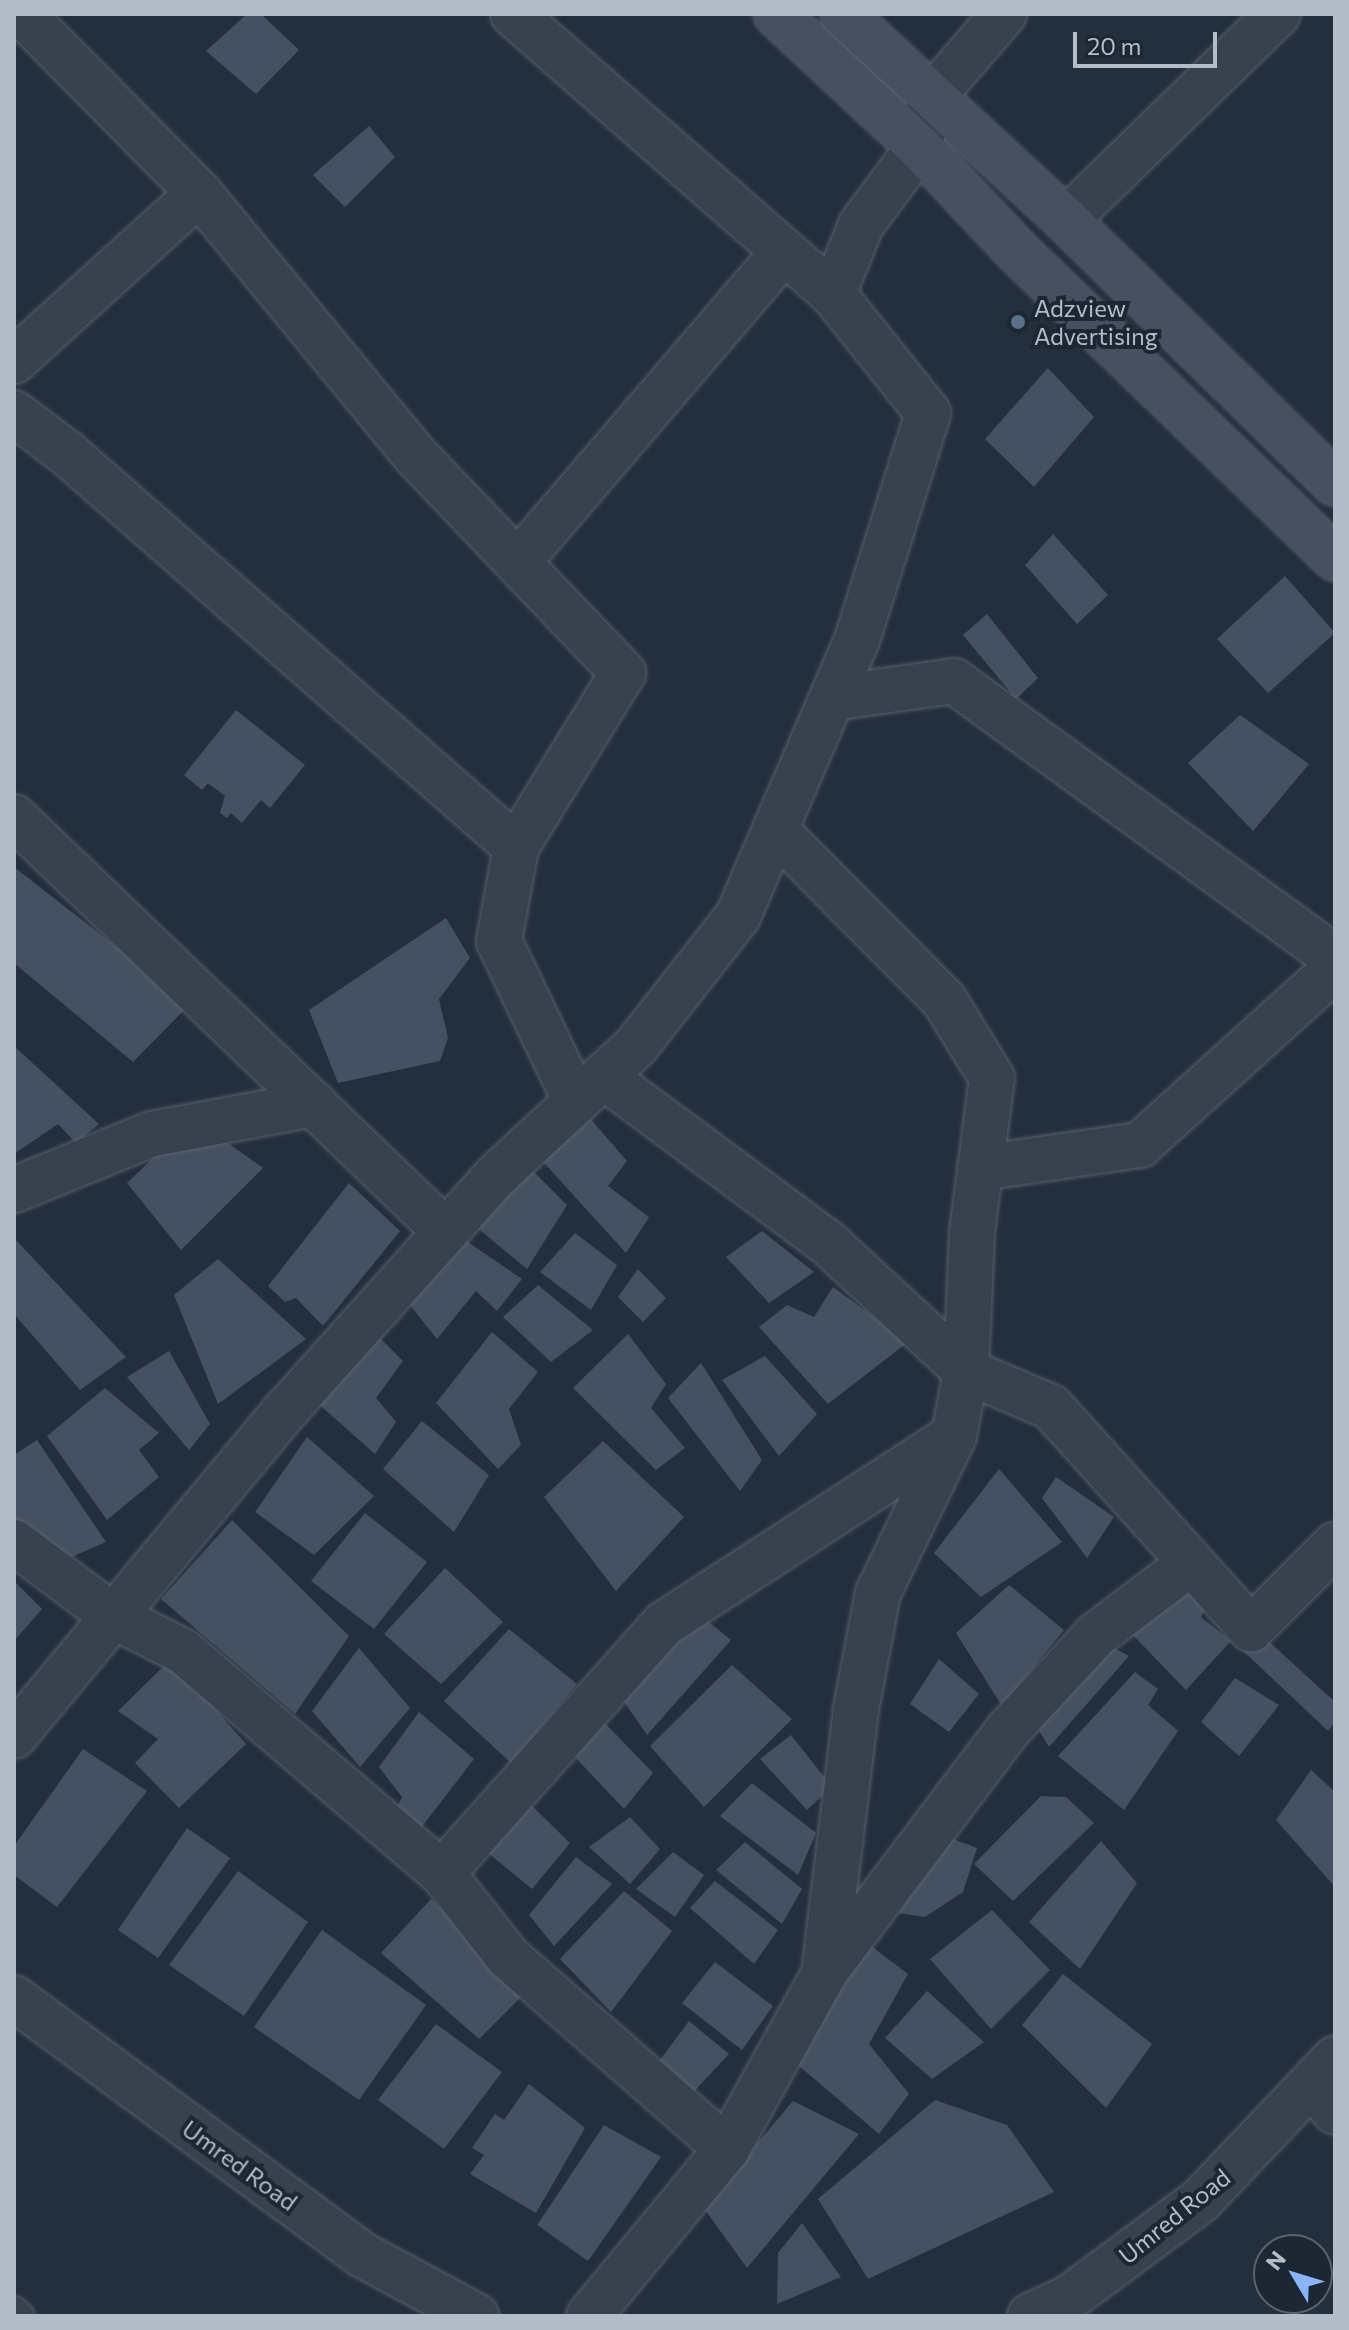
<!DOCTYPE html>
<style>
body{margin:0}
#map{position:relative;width:1349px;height:2330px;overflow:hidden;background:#242f3e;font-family:Commissioner,sans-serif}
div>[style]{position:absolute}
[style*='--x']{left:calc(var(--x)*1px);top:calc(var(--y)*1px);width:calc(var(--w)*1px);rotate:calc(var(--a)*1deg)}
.building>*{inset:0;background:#455162}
.roads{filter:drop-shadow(0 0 2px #565f6c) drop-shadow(0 0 2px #565f6c)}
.service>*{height:26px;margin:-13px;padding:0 13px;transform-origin:13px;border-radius:13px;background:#38414e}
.minor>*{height:44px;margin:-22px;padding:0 22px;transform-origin:22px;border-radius:22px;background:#38414e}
.tertiary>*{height:44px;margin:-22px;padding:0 22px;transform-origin:22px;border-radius:22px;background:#38414e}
.secondary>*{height:44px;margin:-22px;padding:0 22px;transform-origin:22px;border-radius:22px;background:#465061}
.dots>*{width:22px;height:22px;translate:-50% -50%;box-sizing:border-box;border:4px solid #1d2633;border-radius:50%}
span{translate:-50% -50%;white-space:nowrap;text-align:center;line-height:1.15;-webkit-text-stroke:8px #1d2633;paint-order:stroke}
.poi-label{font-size:24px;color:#b4bcc9}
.left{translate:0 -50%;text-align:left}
.street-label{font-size:24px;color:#b4bcc9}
.frame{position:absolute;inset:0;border:16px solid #b4bcc9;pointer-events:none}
.north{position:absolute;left:1253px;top:2234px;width:80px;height:80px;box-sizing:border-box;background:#1d2633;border:2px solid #59626f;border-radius:50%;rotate:308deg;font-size:22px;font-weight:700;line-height:32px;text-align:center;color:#b4bcc9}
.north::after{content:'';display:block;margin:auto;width:28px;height:36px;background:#8ab4f8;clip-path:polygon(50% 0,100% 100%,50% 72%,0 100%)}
.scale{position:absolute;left:1073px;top:32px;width:144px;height:36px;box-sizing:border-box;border:4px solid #b4bcc9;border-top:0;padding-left:10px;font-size:24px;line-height:28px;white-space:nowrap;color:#b4bcc9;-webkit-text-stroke:6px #1d2633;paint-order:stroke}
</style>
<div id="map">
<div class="building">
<div style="clip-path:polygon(247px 14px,261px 14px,299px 50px,256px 94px,206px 51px)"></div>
<div style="clip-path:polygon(369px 126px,395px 157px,345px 207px,313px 175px)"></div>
<div style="clip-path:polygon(1048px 368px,1094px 417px,1034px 487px,985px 439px)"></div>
<div style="clip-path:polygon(1053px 534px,1108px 595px,1077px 624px,1025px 565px)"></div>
<div style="clip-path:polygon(1285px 576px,1335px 633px,1268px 693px,1217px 639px)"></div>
<div style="clip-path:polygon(987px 614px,1038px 678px,1016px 699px,963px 635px)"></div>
<div style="clip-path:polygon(236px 710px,305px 765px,270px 808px,261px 800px,242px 823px,231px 813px,227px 818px,220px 813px,225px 796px,208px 783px,202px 790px,184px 775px)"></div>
<div style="clip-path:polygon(1240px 715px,1309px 764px,1253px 831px,1188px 763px)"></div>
<div style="clip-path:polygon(14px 867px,190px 1004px,133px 1062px,14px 963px)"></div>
<div style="clip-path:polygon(446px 918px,470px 958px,439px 999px,448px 1038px,440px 1061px,338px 1083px,309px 1010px)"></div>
<div style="clip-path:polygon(14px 1046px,99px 1124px,76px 1143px,58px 1124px,14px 1154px)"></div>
<div style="clip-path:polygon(588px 1116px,627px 1161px,608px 1186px,649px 1217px,626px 1253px,536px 1154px)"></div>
<div style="clip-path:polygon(217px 1135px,263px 1168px,181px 1250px,127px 1183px,168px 1144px)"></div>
<div style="clip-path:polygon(527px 1165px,567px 1205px,527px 1269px,474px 1225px)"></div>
<div style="clip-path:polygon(349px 1183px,400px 1231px,323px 1326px,296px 1298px,285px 1302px,268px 1286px)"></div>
<div style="clip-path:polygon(762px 1231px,814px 1272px,769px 1303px,726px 1257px)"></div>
<div style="clip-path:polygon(575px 1233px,617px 1265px,591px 1310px,540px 1272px)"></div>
<div style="clip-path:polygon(14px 1238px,126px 1357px,80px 1390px,14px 1314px)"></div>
<div style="clip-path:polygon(462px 1238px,522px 1279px,497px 1311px,476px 1291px,437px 1339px,405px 1299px)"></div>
<div style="clip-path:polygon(218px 1259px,306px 1339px,218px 1404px,174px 1295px)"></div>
<div style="clip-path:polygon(638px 1269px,666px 1298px,643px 1322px,618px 1297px)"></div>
<div style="clip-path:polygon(538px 1285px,593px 1330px,551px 1362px,503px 1317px)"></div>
<div style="clip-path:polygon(833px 1287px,908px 1342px,828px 1404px,759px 1327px,787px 1305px,814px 1317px)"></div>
<div style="clip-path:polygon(374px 1332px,403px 1361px,376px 1398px,396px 1422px,375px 1454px,313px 1399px)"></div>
<div style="clip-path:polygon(492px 1332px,538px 1372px,509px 1409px,521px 1445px,498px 1469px,436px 1403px)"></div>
<div style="clip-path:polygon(628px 1334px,666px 1384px,651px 1408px,685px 1448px,656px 1470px,573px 1388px)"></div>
<div style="clip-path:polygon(169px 1351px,210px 1424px,189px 1450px,127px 1377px)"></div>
<div style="clip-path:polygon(765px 1356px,817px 1414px,779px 1456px,722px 1380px)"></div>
<div style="clip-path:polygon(701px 1363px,762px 1460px,740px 1491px,668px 1398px)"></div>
<div style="clip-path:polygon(105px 1388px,159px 1433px,139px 1450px,159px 1477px,107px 1520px,47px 1436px)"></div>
<div style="clip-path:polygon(422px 1421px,489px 1475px,454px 1532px,383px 1469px)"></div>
<div style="clip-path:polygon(307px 1437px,374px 1496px,314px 1555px,255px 1512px)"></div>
<div style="clip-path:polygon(37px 1440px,106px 1542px,58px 1563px,14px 1522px,14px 1455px)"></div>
<div style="clip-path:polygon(603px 1441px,684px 1517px,616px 1591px,544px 1497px)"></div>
<div style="clip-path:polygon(999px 1469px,1062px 1542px,981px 1597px,934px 1553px)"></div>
<div style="clip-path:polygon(1056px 1477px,1114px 1517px,1087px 1558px,1042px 1498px)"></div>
<div style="clip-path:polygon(365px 1513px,427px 1562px,374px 1629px,311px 1581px)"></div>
<div style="clip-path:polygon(232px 1520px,349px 1636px,295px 1714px,161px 1599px)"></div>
<div style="clip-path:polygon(445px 1568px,503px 1622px,441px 1684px,384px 1634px)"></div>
<div style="clip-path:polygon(14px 1581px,42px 1609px,14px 1641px)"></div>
<div style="clip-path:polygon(1182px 1583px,1208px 1603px,1201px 1617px,1231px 1641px,1186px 1690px,1125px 1627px)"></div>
<div style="clip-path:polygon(1009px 1585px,1064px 1630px,1002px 1706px,956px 1633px)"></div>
<div style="clip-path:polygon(703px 1617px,731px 1640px,647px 1735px,620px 1696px)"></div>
<div style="clip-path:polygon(509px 1629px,577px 1684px,511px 1763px,444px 1701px)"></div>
<div style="clip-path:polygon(1263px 1636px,1335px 1702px,1335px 1722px,1328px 1731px,1240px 1648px)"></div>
<div style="clip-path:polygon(1107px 1644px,1129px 1656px,1049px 1747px,1036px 1726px)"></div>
<div style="clip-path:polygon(359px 1648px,410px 1708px,360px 1767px,312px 1711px)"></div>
<div style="clip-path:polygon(171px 1659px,246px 1744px,179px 1808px,135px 1763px,158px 1739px,118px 1711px)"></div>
<div style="clip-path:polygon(939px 1659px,979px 1694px,949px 1732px,910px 1704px)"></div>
<div style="clip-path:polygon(732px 1665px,792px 1719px,704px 1807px,650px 1746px)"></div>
<div style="clip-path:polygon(1135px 1672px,1158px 1689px,1148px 1705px,1178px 1731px,1124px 1810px,1058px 1756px)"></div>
<div style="clip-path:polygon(1235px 1678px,1279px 1705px,1239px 1756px,1201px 1722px)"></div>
<div style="clip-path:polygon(419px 1712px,474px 1759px,417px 1833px,395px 1812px,402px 1797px,379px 1767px)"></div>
<div style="clip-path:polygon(601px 1719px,653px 1773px,624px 1809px,572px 1754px)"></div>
<div style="clip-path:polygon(791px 1735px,832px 1787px,807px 1810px,760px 1759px)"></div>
<div style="clip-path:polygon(83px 1749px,147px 1791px,57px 1907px,14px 1875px,14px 1846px)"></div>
<div style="clip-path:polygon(1311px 1770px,1335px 1792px,1335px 1887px,1276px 1820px)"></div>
<div style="clip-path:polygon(752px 1783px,816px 1833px,798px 1875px,720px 1816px)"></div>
<div style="clip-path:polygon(1041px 1796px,1066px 1797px,1094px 1823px,1013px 1901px,974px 1864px)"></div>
<div style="clip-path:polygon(524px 1798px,570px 1843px,532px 1889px,482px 1848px)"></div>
<div style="clip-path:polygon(630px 1817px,660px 1849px,630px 1884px,589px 1847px)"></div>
<div style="clip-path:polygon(187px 1828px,230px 1858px,158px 1958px,118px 1930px)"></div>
<div style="clip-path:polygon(947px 1837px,977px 1848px,963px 1892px,925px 1917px,899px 1913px)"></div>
<div style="clip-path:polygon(1101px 1841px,1137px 1883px,1080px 1969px,1029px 1922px)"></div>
<div style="clip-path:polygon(745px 1842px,802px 1889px,782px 1924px,716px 1870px)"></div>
<div style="clip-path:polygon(673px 1852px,704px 1875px,675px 1917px,636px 1889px)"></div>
<div style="clip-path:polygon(576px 1857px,612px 1884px,554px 1946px,529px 1915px)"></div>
<div style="clip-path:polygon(238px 1871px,308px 1922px,244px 2016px,169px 1965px)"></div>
<div style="clip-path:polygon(715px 1881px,778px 1930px,754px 1964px,690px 1908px)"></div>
<div style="clip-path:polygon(624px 1891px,672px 1931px,611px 2012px,560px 1959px)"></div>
<div style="clip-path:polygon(431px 1899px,528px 1990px,479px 2039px,381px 1953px)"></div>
<div style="clip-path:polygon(992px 1910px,1050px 1970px,991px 2029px,930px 1959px)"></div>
<div style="clip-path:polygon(322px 1930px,426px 2005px,359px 2100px,254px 2027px)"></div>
<div style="clip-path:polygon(867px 1943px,908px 1974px,869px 2044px,909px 2094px,879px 2134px,798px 2065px)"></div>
<div style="clip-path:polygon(715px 1962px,773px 2006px,742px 2050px,682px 2003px)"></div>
<div style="clip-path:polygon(1063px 1974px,1152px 2044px,1106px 2108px,1022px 2025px)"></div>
<div style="clip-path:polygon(927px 1991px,984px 2042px,932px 2079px,885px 2038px)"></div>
<div style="clip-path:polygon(689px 2021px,729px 2054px,684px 2102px,654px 2068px)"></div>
<div style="clip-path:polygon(436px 2024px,502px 2072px,444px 2149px,378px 2100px)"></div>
<div style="clip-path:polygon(529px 2084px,585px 2128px,536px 2213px,470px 2174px,484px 2155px,472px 2148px,495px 2114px,504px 2120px)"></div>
<div style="clip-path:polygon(935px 2100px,1007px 2125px,1054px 2192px,868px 2279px,818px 2199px)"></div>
<div style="clip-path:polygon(793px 2101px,859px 2134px,747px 2268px,703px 2207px)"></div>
<div style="clip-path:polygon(604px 2125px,661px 2157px,588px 2261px,537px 2225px)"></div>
<div style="clip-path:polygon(802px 2223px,841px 2277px,777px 2304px,778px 2253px)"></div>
</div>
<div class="roads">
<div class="service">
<div style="--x:14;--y:2310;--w:9;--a:41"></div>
</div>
<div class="minor">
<div style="--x:22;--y:14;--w:252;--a:45.3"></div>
<div style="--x:199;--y:193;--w:338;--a:50.5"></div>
<div style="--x:414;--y:454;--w:303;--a:46.3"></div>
<div style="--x:623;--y:673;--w:204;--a:121.6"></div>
<div style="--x:513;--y:14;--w:425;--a:41.2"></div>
<div style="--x:1066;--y:220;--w:296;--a:-44.2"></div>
<div style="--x:14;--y:361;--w:250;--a:-42.2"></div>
<div style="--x:14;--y:413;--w:68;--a:37.2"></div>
<div style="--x:68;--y:454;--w:596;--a:41.26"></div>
<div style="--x:516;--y:847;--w:96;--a:100.3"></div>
<div style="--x:499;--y:941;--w:178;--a:64.4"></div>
<div style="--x:518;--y:562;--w:408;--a:-49.4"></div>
<div style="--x:833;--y:698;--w:122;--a:-8"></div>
<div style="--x:954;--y:681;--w:471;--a:36"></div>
<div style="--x:14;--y:817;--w:599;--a:43.85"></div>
<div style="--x:603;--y:1076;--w:282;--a:36.6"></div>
<div style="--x:829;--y:1244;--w:187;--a:42.8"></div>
<div style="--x:966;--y:1371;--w:92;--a:23"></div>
<div style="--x:1051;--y:1407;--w:299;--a:48"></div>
<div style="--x:1251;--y:1629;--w:119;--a:-45"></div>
<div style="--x:980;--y:1168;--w:162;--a:-8.2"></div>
<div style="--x:1140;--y:1145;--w:263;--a:-42.1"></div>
<div style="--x:14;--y:1190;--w:149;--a:-22.1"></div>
<div style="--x:152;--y:1134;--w:165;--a:-10.5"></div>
<div style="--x:14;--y:1542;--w:124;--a:36.8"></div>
<div style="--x:113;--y:1616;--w:80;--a:26.9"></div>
<div style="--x:184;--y:1652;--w:340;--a:40.6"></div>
<div style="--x:442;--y:1873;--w:107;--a:51.8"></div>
<div style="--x:508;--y:1957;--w:291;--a:41.2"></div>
<div style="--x:14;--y:1736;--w:425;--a:-50.2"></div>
<div style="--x:286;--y:1410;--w:313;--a:-48.1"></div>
<div style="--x:495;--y:1177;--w:192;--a:-42.9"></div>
<div style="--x:636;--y:1046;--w:165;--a:-51.9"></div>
<div style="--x:738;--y:916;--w:301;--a:-66.7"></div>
<div style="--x:857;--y:640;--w:238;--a:-72.6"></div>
<div style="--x:928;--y:413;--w:152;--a:-128.6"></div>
<div style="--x:833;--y:294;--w:74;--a:-67.9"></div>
<div style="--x:861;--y:225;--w:97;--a:-53.4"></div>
<div style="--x:919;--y:147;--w:52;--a:-75.4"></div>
<div style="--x:932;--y:97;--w:110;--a:-49.1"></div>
<div style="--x:442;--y:1873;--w:334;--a:-48.3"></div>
<div style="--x:664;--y:1624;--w:343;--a:-33"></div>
<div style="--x:825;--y:1972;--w:303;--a:-52.9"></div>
<div style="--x:1008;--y:1730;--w:129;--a:-47.2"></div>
<div style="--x:1096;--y:1635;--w:119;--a:-37.2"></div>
<div style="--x:1314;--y:2086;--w:33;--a:51"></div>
<div style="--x:589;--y:2316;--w:217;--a:-50.4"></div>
<div style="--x:727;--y:2149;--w:200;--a:-61"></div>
<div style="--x:824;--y:1974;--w:267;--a:-83.1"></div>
<div style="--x:856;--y:1709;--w:118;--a:-79.3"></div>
<div style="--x:878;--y:1593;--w:174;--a:-64.2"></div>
<div style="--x:954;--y:1436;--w:66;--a:-79.5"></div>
<div style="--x:966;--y:1371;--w:139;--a:-87.5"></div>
<div style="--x:972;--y:1232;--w:155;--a:-82.6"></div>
<div style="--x:992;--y:1078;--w:92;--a:-121.6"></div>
<div style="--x:944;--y:1000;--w:240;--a:-134.8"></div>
</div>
<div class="tertiary">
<div style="--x:14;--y:1998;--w:431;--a:36.4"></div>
<div style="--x:361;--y:2254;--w:131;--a:28.3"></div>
<div style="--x:1030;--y:2316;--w:43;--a:-24.8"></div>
<div style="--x:1069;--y:2298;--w:164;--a:-36.6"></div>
<div style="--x:1201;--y:2200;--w:195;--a:-46.5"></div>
</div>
<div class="secondary">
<div style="--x:776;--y:14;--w:195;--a:42.9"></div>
<div style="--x:919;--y:147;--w:144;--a:46.7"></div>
<div style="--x:1018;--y:252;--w:441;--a:44"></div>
<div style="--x:843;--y:14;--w:304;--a:42.7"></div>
<div style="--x:1066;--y:220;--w:376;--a:44.4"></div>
</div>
</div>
<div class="dots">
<div style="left:1018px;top:322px;background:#5c6f8a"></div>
</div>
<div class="poi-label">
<span class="left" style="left:1034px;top:322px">Adzview<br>Advertising</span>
</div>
<div class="street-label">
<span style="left:240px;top:2165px;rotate:36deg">Umred Road</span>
<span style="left:1174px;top:2216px;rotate:-39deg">Umred Road</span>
</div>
<div class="frame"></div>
<div class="north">N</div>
<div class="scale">20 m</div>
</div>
